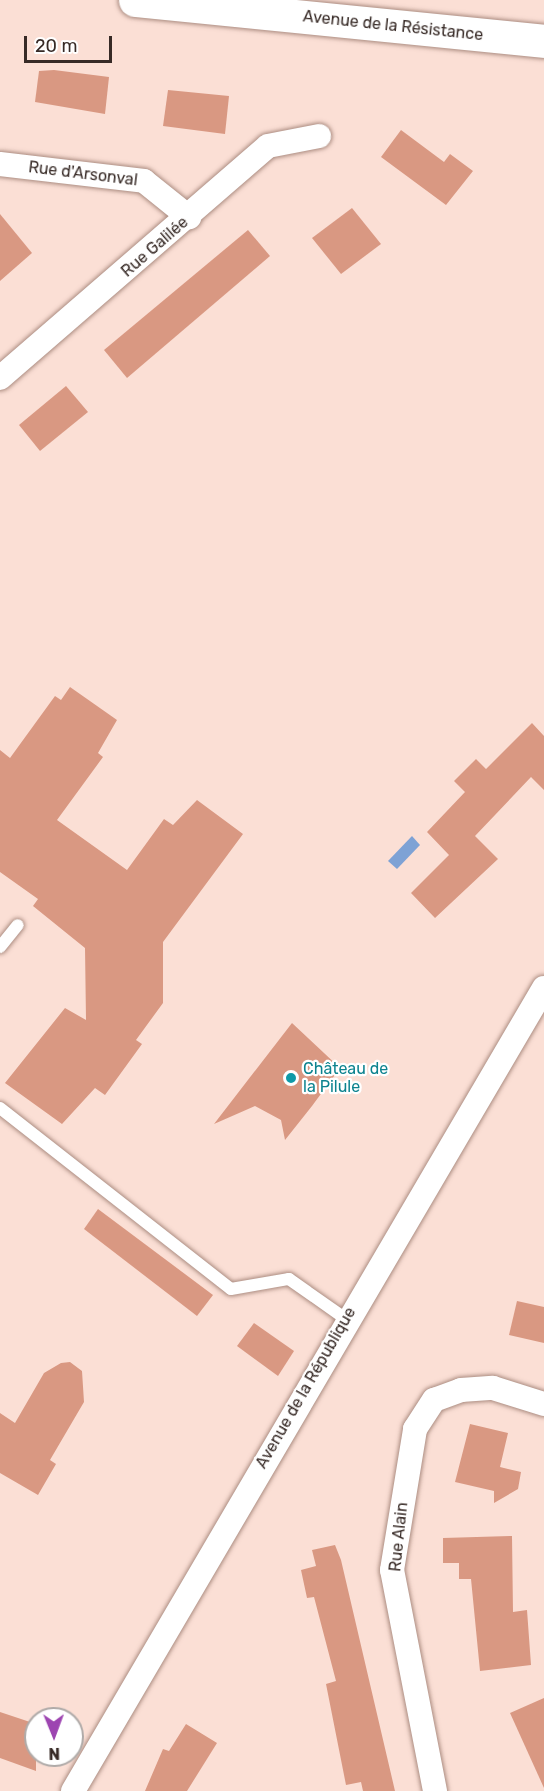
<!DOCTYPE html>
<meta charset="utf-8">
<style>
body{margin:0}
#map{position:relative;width:544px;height:1791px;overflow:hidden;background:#fbdfd5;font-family:Rubik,sans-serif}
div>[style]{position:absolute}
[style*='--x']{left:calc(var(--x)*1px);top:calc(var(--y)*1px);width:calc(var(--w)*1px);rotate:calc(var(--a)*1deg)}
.water>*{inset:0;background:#7ea2d5}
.building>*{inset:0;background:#d99882}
.roads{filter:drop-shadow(0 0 2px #ac8d82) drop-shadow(0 0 2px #ac8d82)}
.lane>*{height:12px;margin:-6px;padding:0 6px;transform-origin:6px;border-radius:6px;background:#fff}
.street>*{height:24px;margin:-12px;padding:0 12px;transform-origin:12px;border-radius:12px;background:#fff}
.secondary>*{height:33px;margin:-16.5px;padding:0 16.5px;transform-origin:16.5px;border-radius:16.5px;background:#fff}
.dots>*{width:16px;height:16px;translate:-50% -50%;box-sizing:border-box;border:3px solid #fff;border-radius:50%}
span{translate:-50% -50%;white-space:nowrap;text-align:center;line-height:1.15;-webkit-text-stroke:4.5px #fff;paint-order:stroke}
.street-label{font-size:16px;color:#372a26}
.culture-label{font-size:16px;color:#0d838f}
.left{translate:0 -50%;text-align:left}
.north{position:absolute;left:24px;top:1707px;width:60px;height:60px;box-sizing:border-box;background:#fff;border:2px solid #afaaa8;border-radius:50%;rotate:179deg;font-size:16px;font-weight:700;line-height:24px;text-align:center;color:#372a26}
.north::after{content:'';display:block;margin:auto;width:21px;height:27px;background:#9d45b1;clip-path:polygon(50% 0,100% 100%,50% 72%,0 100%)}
.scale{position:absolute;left:24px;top:36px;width:88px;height:27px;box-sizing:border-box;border:3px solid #372a26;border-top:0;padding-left:8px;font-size:18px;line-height:21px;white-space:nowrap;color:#372a26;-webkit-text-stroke:4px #fff;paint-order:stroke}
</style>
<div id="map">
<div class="water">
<div style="clip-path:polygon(412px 836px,420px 845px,397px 869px,388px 861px)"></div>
</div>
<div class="building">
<div style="clip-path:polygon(54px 70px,109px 77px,105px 114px,35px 102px,39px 71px)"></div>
<div style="clip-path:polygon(168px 90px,229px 96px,225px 134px,163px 126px)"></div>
<div style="clip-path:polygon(401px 130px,444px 162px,450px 154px,473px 171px,446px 205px,381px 157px)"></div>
<div style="clip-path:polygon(352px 208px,381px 244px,341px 274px,312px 238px)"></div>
<div style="clip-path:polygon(0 214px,32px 253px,0 281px)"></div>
<div style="clip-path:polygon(248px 230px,270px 256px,127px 378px,104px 350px)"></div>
<div style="clip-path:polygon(66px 386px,88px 412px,40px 451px,19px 425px)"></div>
<div style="clip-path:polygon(70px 687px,117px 720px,98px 753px,103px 757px,57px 820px,127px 870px,164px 819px,173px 825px,197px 800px,243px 834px,163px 942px,163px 1003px,136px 1040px,142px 1044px,105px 1095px,95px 1088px,62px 1124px,5px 1083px,65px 1008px,86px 1020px,85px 948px,33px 906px,38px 899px,0 872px,0 750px,10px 758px,55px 696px,61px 700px)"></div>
<div style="clip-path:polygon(532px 723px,544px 736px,544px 790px,531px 777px,475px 836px,498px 859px,435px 918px,411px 893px,449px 855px,427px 832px,465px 792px,454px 781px,476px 759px,486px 769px)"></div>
<div style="clip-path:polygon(292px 1023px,340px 1068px,312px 1106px,285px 1140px,281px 1120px,255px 1106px,214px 1124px)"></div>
<div style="clip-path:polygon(98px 1209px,213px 1295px,197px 1316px,84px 1229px)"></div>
<div style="clip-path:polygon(517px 1301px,544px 1307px,544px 1343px,509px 1335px)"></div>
<div style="clip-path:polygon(254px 1323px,294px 1351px,278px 1376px,237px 1346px)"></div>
<div style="clip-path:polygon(61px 1363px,70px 1362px,82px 1371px,84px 1402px,50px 1460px,56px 1464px,38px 1495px,0 1473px,0 1413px,15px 1423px,44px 1373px)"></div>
<div style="clip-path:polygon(470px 1424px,508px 1433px,500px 1467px,521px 1472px,518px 1489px,494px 1503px,494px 1491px,455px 1482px)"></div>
<div style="clip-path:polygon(512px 1536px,513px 1612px,527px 1610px,531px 1665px,480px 1671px,471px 1579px,459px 1579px,459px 1563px,443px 1563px,443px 1538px)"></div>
<div style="clip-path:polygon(335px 1545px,341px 1560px,395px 1791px,363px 1791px,361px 1782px,346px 1785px,326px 1684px,336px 1681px,314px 1597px,307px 1598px,301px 1570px,316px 1566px,312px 1550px)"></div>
<div style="clip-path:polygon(544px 1698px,544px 1788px,510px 1713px)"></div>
<div style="clip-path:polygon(0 1712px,36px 1724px,36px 1771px,0 1758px)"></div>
<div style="clip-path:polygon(186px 1724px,217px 1743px,187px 1791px,145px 1791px,163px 1749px,169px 1751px)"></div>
</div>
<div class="roads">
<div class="lane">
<div style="--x:0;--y:947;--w:28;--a:-51"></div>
<div style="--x:0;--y:1108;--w:293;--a:38.1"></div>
<div style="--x:231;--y:1289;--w:59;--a:-9.8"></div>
<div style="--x:289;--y:1279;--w:70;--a:35.1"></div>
</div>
<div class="street">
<div style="--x:0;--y:164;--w:145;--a:6.7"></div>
<div style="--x:144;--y:181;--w:58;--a:38.7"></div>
<div style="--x:0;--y:378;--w:354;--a:-40.9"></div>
<div style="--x:268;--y:146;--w:52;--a:-11.1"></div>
<div style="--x:73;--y:1791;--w:931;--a:-59.61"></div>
<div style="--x:435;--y:1791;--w:225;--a:-101"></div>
<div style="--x:392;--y:1570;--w:143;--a:-80.7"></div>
<div style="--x:415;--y:1429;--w:35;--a:-57"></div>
<div style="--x:434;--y:1400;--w:29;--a:-20"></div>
<div style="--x:461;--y:1390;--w:32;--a:-4"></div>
<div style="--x:493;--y:1388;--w:53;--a:17.4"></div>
</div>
<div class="secondary">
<div style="--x:135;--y:0;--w:411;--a:5.7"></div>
</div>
</div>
<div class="dots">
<div style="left:291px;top:1078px;background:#0f9aa8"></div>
</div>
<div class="street-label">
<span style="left:393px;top:26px;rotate:6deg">Avenue de la Résistance</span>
<span style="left:83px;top:174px;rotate:7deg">Rue d'Arsonval</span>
<span style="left:155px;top:247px;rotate:-41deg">Rue Galilée</span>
<span style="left:306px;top:1388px;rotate:-60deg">Avenue de la République</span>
<span style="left:399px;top:1537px;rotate:-84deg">Rue Alain</span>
</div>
<div class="culture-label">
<span class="left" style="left:303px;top:1078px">Château de<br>la Pilule</span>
</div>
<div class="north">N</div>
<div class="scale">20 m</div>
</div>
